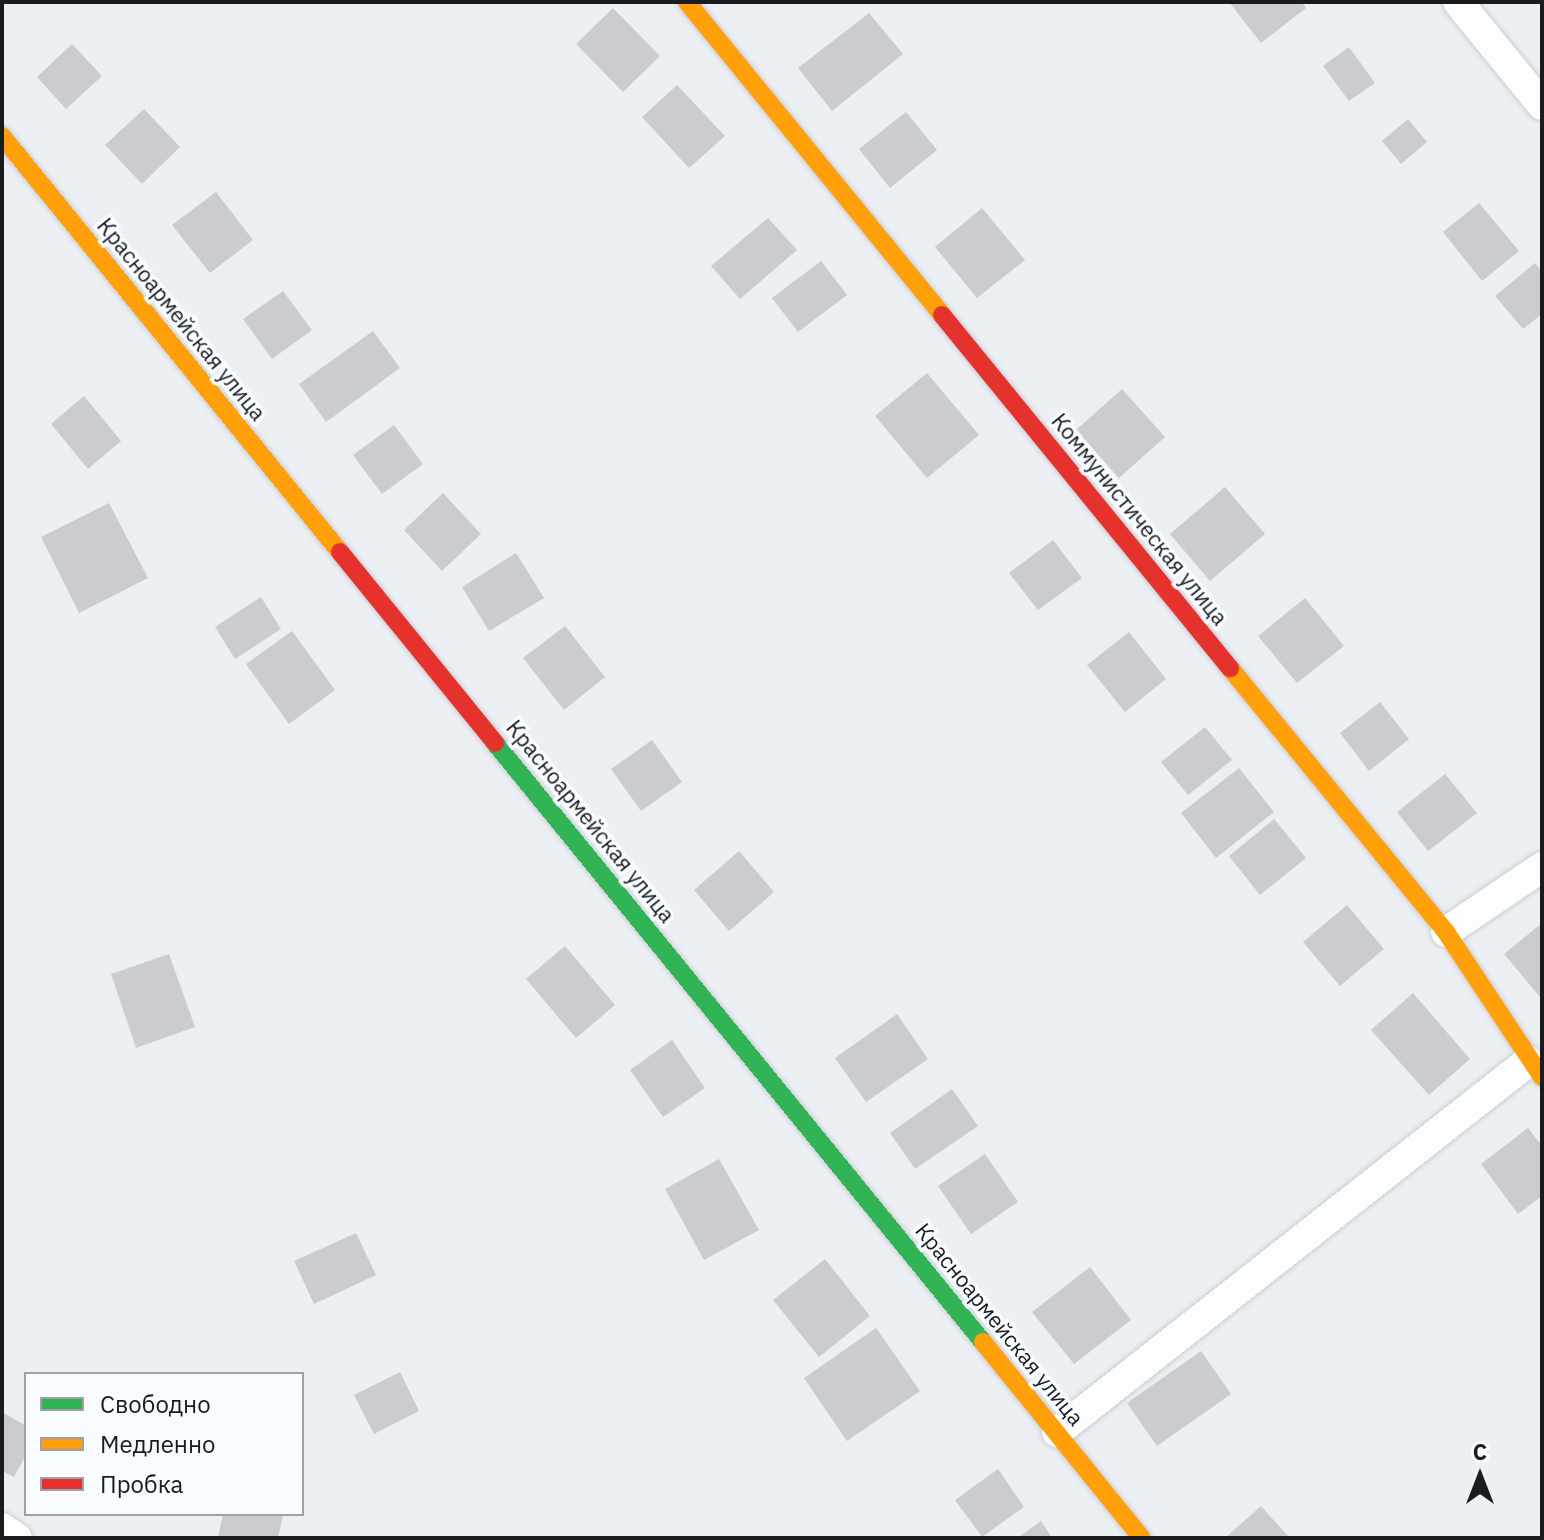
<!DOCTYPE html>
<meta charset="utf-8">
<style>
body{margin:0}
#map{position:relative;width:1544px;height:1540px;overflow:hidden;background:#eceff4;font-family:"IBM Plex Sans",sans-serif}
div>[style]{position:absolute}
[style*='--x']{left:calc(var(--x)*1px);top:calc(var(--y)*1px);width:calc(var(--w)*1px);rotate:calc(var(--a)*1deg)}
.building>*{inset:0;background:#caccd0}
.roads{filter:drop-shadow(0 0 2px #cbcdd1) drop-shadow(0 0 2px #cbcdd1)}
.street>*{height:30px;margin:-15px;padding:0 15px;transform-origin:15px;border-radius:15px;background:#fcfdfd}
.fast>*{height:18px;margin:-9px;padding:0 9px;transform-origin:9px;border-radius:9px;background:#30b455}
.slow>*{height:18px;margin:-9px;padding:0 9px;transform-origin:9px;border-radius:9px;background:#ff9f0a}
.jam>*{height:18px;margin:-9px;padding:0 9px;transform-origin:9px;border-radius:9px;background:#e5322d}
span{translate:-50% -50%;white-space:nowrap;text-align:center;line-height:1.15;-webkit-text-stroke:7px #f8fbff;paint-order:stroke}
.street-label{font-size:22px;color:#191b1e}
.frame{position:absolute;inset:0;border:4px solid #191b1e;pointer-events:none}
.legend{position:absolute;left:24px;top:1372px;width:280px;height:144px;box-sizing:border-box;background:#f8fbff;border:2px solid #9fa1a5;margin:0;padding:10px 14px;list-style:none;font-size:24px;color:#191b1e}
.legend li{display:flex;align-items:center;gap:16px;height:40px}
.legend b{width:40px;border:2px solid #9fa1a5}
.north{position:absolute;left:1440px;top:1436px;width:80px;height:80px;-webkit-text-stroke:6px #f8fbff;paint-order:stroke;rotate:0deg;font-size:22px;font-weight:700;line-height:32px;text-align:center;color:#191b1e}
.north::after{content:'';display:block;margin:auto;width:28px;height:36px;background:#191b1e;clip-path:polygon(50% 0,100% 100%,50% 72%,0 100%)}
</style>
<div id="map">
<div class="building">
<div style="clip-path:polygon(1229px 2px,1302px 2px,1306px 8px,1261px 43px)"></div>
<div style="clip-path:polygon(613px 8px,660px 56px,623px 92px,576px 44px)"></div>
<div style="clip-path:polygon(869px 13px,903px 54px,832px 111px,798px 68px)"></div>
<div style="clip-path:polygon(72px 44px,102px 76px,66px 109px,37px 77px)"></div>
<div style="clip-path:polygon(1349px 47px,1375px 83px,1349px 101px,1323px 66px)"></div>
<div style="clip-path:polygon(677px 85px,725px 136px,689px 168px,642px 117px)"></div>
<div style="clip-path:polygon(144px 109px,180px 147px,142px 184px,105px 145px)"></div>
<div style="clip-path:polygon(906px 112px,937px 150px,890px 188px,859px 149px)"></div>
<div style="clip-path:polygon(1408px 119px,1427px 142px,1401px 164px,1382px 141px)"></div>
<div style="clip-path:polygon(216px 192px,253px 240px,210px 273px,172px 225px)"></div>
<div style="clip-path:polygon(1479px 203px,1519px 251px,1482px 281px,1443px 232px)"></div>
<div style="clip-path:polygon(982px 208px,1025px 260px,977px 298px,935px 247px)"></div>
<div style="clip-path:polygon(768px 218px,797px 250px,740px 299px,711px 266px)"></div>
<div style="clip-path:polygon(821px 261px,847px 295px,798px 332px,772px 298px)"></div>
<div style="clip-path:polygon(1535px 263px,1542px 272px,1542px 314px,1523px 329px,1495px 296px)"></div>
<div style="clip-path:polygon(283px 291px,312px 330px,272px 359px,243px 319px)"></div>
<div style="clip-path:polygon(373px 331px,400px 368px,326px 422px,299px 384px)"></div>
<div style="clip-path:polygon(927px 373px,979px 435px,927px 478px,875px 416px)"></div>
<div style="clip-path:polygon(1122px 389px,1165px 437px,1119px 478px,1076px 430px)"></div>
<div style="clip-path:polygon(84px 396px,121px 441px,88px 469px,51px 424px)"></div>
<div style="clip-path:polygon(394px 425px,423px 464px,382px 494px,353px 455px)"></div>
<div style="clip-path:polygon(1225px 487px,1265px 534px,1210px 581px,1170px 534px)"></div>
<div style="clip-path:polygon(443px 493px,481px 534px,442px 571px,404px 530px)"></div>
<div style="clip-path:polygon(109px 503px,148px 578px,79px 613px,41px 537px)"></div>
<div style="clip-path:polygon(1053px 540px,1082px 578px,1038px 610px,1009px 573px)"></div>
<div style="clip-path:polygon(516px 553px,544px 598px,489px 631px,462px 587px)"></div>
<div style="clip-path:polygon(261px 597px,281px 629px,235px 659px,215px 627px)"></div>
<div style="clip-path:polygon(1305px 598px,1344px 646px,1297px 683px,1258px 636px)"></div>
<div style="clip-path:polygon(565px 626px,605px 677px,564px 710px,523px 658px)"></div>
<div style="clip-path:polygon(292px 631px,335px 690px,289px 724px,246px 664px)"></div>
<div style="clip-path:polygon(1129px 632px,1166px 679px,1125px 712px,1087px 665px)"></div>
<div style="clip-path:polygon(1380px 702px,1409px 739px,1369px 771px,1340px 733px)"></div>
<div style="clip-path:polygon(1205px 727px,1232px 760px,1188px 795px,1161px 762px)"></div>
<div style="clip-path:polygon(652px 740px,682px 782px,641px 811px,611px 769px)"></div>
<div style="clip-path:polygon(1239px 768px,1274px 812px,1216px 858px,1181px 813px)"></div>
<div style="clip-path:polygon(1445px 774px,1477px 813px,1428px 851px,1397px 812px)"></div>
<div style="clip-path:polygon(1274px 819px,1306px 858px,1260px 895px,1229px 856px)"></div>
<div style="clip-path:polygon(739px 851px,774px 892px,729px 931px,694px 890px)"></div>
<div style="clip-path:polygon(1347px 905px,1384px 949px,1340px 986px,1303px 942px)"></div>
<div style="clip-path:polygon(1542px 923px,1542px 996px,1540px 997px,1504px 954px)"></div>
<div style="clip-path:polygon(565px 946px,615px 1005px,576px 1038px,526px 979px)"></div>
<div style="clip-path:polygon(169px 954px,195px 1027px,136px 1048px,111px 974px)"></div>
<div style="clip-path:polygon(1413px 993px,1470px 1059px,1429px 1095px,1371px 1030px)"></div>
<div style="clip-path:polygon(897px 1014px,928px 1059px,866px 1102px,835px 1058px)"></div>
<div style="clip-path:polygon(672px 1040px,705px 1088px,663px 1117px,630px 1070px)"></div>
<div style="clip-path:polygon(952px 1089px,978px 1126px,915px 1169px,890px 1133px)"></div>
<div style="clip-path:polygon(1528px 1128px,1542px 1146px,1542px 1196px,1518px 1214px,1481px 1164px)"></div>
<div style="clip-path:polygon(985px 1154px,1018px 1202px,971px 1234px,938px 1186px)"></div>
<div style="clip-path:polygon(719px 1159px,759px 1230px,704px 1260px,665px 1189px)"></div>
<div style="clip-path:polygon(356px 1233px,376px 1275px,314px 1304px,294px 1261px)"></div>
<div style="clip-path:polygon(825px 1259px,870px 1316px,819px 1357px,773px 1300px)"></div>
<div style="clip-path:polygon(1090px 1267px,1131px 1320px,1074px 1364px,1032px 1312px)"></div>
<div style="clip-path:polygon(876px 1328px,920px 1391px,847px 1441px,804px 1378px)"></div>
<div style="clip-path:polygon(1201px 1351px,1231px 1394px,1157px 1446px,1127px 1403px)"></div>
<div style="clip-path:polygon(400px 1372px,419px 1411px,374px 1434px,354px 1395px)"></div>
<div style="clip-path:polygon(2px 1412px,26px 1426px,26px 1455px,14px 1477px,2px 1471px)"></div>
<div style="clip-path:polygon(998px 1469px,1024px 1507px,982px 1537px,955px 1500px)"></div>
<div style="clip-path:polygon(1261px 1506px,1290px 1538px,1225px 1538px)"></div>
<div style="clip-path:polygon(223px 1514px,283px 1515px,278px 1538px,218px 1538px)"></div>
<div style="clip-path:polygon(1041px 1521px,1052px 1538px,1017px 1538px)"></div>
</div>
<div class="roads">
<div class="street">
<div style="--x:1458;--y:2;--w:133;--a:50.8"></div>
<div style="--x:1446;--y:932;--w:116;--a:-34.1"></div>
<div style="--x:1057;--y:1432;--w:600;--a:-38.17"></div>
<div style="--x:2;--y:1528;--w:18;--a:34"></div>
</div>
<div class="fast">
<div style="--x:495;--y:743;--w:773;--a:50.83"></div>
</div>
<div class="slow">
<div style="--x:687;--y:2;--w:404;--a:50.8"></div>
<div style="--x:2;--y:136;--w:536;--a:50.91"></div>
<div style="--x:1230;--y:668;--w:341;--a:50.7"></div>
<div style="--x:1446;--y:932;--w:174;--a:56.5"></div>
<div style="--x:983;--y:1342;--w:252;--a:51"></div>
</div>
<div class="jam">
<div style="--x:942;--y:315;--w:456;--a:50.8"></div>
<div style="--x:340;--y:552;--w:246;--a:50.9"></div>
</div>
</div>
<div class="street-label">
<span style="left:182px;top:319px;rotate:51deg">Красноармейская улица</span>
<span style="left:1140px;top:519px;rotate:51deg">Коммунистическая улица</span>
<span style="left:591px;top:821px;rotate:51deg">Красноармейская улица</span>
<span style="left:1000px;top:1324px;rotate:51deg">Красноармейская улица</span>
</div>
<div class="frame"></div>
<ul class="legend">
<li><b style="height:10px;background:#30b455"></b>Свободно</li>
<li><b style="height:10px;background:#ff9f0a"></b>Медленно</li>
<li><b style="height:10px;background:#e5322d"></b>Пробка</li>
</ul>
<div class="north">С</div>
</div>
